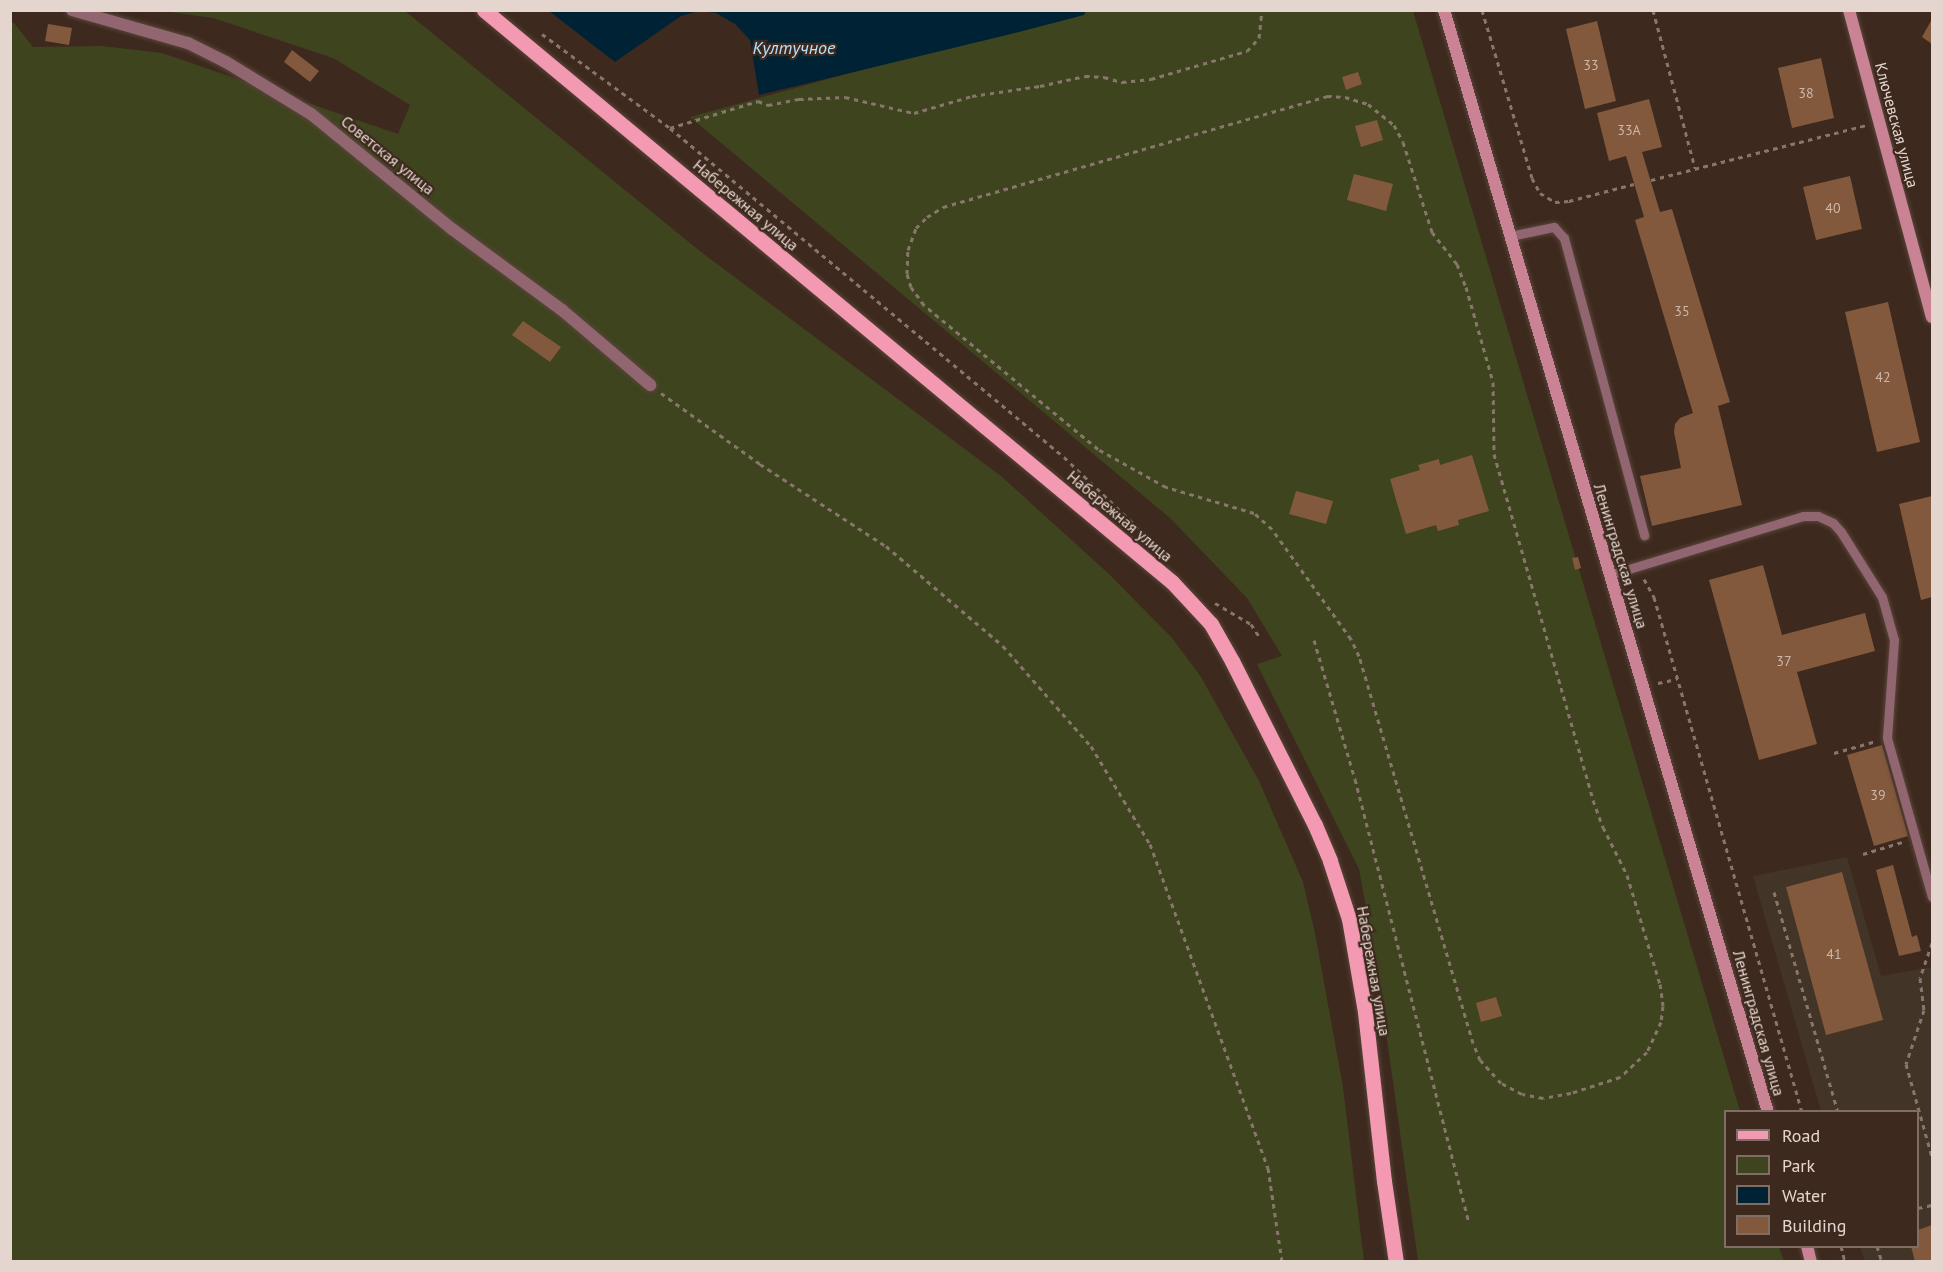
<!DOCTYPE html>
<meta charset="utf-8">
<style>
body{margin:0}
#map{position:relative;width:1943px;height:1272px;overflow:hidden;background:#3e291e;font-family:"PT Sans",sans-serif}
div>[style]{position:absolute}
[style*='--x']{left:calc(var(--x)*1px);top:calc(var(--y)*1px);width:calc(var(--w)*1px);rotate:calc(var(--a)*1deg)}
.education>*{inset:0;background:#423426}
.green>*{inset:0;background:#3e441e}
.water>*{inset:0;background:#002235}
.building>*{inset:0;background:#82593c}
.path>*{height:3px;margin-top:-1.5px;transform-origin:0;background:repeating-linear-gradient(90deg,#88766d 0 4.5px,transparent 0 9px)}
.roads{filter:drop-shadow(0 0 2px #59453a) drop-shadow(0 0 2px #59453a)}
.lane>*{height:9px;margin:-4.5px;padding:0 4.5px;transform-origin:4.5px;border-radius:4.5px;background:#916671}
.street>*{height:12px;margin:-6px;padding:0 6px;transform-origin:6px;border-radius:6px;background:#916671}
.secondary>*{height:12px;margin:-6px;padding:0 6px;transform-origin:6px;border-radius:6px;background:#c98395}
.primary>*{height:15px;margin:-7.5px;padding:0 7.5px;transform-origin:7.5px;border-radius:7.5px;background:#f39ab2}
span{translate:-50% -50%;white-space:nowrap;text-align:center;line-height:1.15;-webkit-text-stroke:4.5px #3e291e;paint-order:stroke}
.number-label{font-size:14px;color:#ccb7aa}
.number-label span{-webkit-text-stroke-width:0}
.street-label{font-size:16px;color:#e4d6cf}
.water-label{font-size:18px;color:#b6e1fd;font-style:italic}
.frame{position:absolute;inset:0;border:12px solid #e4d6cf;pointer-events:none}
.legend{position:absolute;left:1724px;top:1110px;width:195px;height:138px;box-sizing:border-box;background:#3e291e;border:2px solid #806e65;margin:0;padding:8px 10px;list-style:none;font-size:18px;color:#e4d6cf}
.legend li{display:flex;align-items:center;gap:12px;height:30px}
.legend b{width:30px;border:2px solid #806e65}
</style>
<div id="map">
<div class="education">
<div style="clip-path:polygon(1847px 857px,1881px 976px,1932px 967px,1932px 1261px,1865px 1261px,1860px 1247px,1918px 1246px,1918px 1112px,1821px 1111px,1753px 876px)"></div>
</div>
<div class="green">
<div style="clip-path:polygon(163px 11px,405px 11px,701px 252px,1001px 476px,1109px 574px,1172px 638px,1201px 677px,1259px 781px,1303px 882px,1315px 933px,1343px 1087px,1364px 1261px,11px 1261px,10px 23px,14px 23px,33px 47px,102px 46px,162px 53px,398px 134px,410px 105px,333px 58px,213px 18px)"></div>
<div style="clip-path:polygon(1075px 11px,1413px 11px,1740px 1111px,1726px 1112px,1726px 1246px,1779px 1247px,1784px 1261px,1418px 1261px,1377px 968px,1359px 869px,1257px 664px,1282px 656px,1247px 598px,1170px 518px,690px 117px)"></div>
</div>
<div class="water">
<div style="clip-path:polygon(549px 11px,1086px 11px,1084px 15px,1015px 33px,759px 95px,750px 40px,735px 24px,716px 13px,699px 11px,681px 16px,615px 62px)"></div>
</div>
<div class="building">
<div style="clip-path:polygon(1932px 19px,1932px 44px,1922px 37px)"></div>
<div style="clip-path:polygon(1597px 21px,1616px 101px,1585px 109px,1566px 29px)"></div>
<div style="clip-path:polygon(48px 24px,72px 28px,69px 45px,45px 41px)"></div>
<div style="clip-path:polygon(292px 50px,319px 71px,310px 82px,284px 62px)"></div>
<div style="clip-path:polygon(1821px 58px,1834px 118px,1792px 128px,1778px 68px)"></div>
<div style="clip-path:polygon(1358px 72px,1362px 84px,1346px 90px,1342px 77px)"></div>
<div style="clip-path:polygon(1649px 99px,1662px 147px,1642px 152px,1660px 212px,1672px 209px,1730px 402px,1718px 406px,1742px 505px,1652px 526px,1640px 476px,1681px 468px,1674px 432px,1675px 424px,1680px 418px,1693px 413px,1635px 220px,1644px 217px,1626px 156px,1609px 161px,1597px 113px)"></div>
<div style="clip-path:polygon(1377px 120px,1383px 140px,1361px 147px,1355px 126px)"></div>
<div style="clip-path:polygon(1354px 174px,1393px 184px,1386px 211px,1347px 200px)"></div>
<div style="clip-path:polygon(1850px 176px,1862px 229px,1816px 240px,1803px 187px)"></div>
<div style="clip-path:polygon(1888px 302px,1920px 442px,1877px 452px,1845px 312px)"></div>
<div style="clip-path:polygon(523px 321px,561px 347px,550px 362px,512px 335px)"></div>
<div style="clip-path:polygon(1472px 455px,1489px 511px,1458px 520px,1459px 525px,1438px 531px,1436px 525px,1406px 534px,1390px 479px,1420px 470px,1418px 465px,1439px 459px,1440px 465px)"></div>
<div style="clip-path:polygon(1296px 491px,1333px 501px,1326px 524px,1289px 514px)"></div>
<div style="clip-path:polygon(1932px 496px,1932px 597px,1921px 600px,1899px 504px)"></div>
<div style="clip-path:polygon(1578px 557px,1581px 568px,1575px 570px,1572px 558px)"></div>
<div style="clip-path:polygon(1763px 565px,1782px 635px,1865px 613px,1875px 651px,1797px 672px,1817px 744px,1759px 760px,1709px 580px)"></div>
<div style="clip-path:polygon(1882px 745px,1908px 836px,1874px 846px,1847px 755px)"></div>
<div style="clip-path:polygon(1893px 865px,1912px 937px,1917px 935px,1921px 951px,1899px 956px,1876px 870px)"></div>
<div style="clip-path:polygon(1842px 872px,1883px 1020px,1826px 1035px,1786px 887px)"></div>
<div style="clip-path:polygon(1496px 997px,1502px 1016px,1481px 1022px,1476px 1003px)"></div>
<div style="clip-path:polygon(1932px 1225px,1932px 1262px,1915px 1262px,1911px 1246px,1918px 1246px,1918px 1230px)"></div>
</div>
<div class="path">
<div style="--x:1482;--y:10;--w:175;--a:73.4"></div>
<div style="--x:1532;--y:178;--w:17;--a:62"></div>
<div style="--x:1540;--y:193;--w:17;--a:31"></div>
<div style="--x:1555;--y:202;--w:14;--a:-4"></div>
<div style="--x:1569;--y:201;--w:67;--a:-14.7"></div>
<div style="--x:1653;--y:10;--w:163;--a:75.1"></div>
<div style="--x:542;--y:34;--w:159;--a:36.3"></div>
<div style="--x:670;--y:128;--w:513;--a:39.86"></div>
<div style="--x:1064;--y:457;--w:126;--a:43.7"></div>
<div style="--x:1327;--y:96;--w:18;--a:3"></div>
<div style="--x:1345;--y:97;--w:24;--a:17"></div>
<div style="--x:1368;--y:104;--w:33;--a:39"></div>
<div style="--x:1394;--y:125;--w:19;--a:62"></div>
<div style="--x:1403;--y:142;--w:95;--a:72.1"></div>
<div style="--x:1432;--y:232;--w:41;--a:52"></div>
<div style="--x:1457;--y:264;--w:25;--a:69"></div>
<div style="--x:1466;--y:287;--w:99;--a:74.1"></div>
<div style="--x:1493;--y:382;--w:72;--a:89.2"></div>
<div style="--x:1494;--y:454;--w:360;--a:74"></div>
<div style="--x:1593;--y:800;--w:29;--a:70"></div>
<div style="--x:1603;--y:827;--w:54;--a:63.4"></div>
<div style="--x:1627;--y:875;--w:114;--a:73.2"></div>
<div style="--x:1660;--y:984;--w:22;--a:82"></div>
<div style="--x:1663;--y:1006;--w:16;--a:97"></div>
<div style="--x:1661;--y:1022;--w:33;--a:115"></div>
<div style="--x:1647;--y:1052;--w:37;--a:137"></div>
<div style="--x:1620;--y:1077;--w:52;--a:161.9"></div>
<div style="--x:1571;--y:1093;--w:28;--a:170"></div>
<div style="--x:1543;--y:1098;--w:21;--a:-169"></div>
<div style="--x:1522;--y:1094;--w:24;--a:-152"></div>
<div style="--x:1501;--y:1083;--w:31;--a:-132"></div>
<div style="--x:1480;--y:1060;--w:18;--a:-112"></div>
<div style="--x:1473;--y:1043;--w:403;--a:-106.4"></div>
<div style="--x:1359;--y:656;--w:19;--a:-115"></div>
<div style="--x:1351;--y:639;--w:135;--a:-125.7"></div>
<div style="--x:1272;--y:529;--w:24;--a:-138"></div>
<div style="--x:1254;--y:513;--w:92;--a:-163.5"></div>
<div style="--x:1166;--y:487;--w:78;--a:-150.8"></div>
<div style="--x:1098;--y:449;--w:226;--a:-140.4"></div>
<div style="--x:924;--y:305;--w:22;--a:-126"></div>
<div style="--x:911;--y:287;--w:14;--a:-107"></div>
<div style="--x:907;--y:274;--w:24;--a:-88"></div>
<div style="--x:908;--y:250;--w:23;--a:-70"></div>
<div style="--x:916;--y:228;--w:16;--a:-45"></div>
<div style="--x:927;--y:217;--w:19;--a:-32"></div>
<div style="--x:943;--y:207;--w:400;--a:-16.1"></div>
<div style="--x:670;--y:128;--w:92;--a:-17.1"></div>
<div style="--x:758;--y:101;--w:11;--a:22"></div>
<div style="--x:768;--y:105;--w:32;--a:-11"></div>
<div style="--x:799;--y:99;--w:46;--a:-2.5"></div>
<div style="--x:845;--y:97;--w:71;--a:13.1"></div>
<div style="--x:914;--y:113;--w:60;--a:-16.3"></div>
<div style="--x:972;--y:96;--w:69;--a:-8.4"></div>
<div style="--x:1040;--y:86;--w:46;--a:-12.5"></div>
<div style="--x:1085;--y:76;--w:19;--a:3"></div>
<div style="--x:1104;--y:77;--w:19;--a:16"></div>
<div style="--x:1122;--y:82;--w:29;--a:-6"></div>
<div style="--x:1151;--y:79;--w:100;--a:-16.3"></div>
<div style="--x:1247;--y:51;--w:18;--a:-47"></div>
<div style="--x:1259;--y:38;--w:28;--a:-84"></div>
<div style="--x:1651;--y:180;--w:222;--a:-14.3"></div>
<div style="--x:661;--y:393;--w:122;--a:35.6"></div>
<div style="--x:760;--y:464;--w:150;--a:33.1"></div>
<div style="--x:886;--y:546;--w:154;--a:40.5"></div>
<div style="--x:1003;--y:646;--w:133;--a:48.7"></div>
<div style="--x:1091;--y:746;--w:114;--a:59"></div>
<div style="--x:1150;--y:844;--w:345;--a:70"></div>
<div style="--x:1268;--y:1168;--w:95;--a:81.5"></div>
<div style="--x:1644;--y:579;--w:21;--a:61"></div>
<div style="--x:1654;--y:597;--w:536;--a:73.97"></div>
<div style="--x:1215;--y:603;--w:42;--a:30.3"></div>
<div style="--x:1251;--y:624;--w:17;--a:57"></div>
<div style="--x:1314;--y:640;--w:145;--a:73.6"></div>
<div style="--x:1355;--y:779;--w:458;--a:75.6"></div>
<div style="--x:1658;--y:683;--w:19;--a:-12"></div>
<div style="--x:1834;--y:753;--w:44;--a:-15.9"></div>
<div style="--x:1863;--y:854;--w:41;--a:-17.1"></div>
<div style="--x:1774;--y:892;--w:229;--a:73.8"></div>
<div style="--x:1932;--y:943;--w:37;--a:109"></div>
<div style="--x:1920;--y:978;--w:32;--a:83"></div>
<div style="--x:1924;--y:1010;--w:57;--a:108.4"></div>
<div style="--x:1906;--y:1064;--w:97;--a:74.4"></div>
<div style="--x:1918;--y:1208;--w:14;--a:-12"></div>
<div style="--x:1841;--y:1246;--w:16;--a:76"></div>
<div style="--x:1877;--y:1246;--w:17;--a:73"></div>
</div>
<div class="roads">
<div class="lane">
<div style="--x:1510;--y:236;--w:45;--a:-11.6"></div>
<div style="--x:1554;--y:227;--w:15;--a:48"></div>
<div style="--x:1564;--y:238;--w:308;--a:74.9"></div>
<div style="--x:1609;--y:575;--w:203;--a:-16.9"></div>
<div style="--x:1803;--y:516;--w:15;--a:0"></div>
<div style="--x:1818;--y:516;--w:17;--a:25"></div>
<div style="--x:1833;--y:523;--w:12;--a:48"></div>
<div style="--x:1841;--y:532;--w:77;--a:57.8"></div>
<div style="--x:1882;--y:597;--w:45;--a:74.4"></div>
<div style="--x:1894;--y:640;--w:98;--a:94.1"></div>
<div style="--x:1887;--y:738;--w:165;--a:74.2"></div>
</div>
<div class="street">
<div style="--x:72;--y:10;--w:121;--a:15.9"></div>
<div style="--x:188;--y:43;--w:42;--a:26.6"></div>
<div style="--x:226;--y:62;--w:100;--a:31.5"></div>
<div style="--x:311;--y:114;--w:182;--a:39.2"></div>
<div style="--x:452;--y:229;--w:137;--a:36.4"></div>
<div style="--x:562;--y:310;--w:116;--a:40.4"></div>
</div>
<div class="secondary">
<div style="--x:1444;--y:10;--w:1149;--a:73.62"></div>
<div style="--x:1849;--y:10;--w:318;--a:74.9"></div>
<div style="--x:1807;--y:1246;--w:16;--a:76"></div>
</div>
<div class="primary">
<div style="--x:484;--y:10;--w:895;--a:39.74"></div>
<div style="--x:1172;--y:582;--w:57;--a:47.1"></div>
<div style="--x:1211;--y:624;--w:43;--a:60.4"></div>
<div style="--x:1232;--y:661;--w:184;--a:63.2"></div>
<div style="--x:1315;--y:825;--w:39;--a:67"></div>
<div style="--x:1330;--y:861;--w:61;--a:71.9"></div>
<div style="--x:1349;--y:919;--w:94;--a:80.2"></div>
<div style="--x:1365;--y:1012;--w:170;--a:83.6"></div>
<div style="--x:1384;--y:1181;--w:82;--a:81.6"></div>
</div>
</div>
<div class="number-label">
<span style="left:1591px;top:65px">33</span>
<span style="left:1806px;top:93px">38</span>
<span style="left:1629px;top:130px">33А</span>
<span style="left:1833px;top:208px">40</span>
<span style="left:1682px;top:311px">35</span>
<span style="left:1883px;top:377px">42</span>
<span style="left:1784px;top:661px">37</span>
<span style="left:1878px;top:795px">39</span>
<span style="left:1834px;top:954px">41</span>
</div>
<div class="street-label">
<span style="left:1897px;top:125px;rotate:75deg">Ключевская улица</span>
<span style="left:388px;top:155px;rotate:39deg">Советская улица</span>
<span style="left:746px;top:205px;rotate:40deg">Набережная улица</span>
<span style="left:1120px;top:516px;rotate:40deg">Набережная улица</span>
<span style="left:1621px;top:556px;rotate:73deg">Ленинградская улица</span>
<span style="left:1374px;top:971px;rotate:80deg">Набережная улица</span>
<span style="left:1759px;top:1023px;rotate:74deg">Ленинградская улица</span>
</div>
<div class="water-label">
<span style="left:794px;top:48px">Култучное</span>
</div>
<div class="frame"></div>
<ul class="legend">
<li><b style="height:8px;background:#f39ab2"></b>Road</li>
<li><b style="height:16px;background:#3e441e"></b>Park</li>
<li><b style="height:16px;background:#002235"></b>Water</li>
<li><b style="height:16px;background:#82593c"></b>Building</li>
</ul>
</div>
